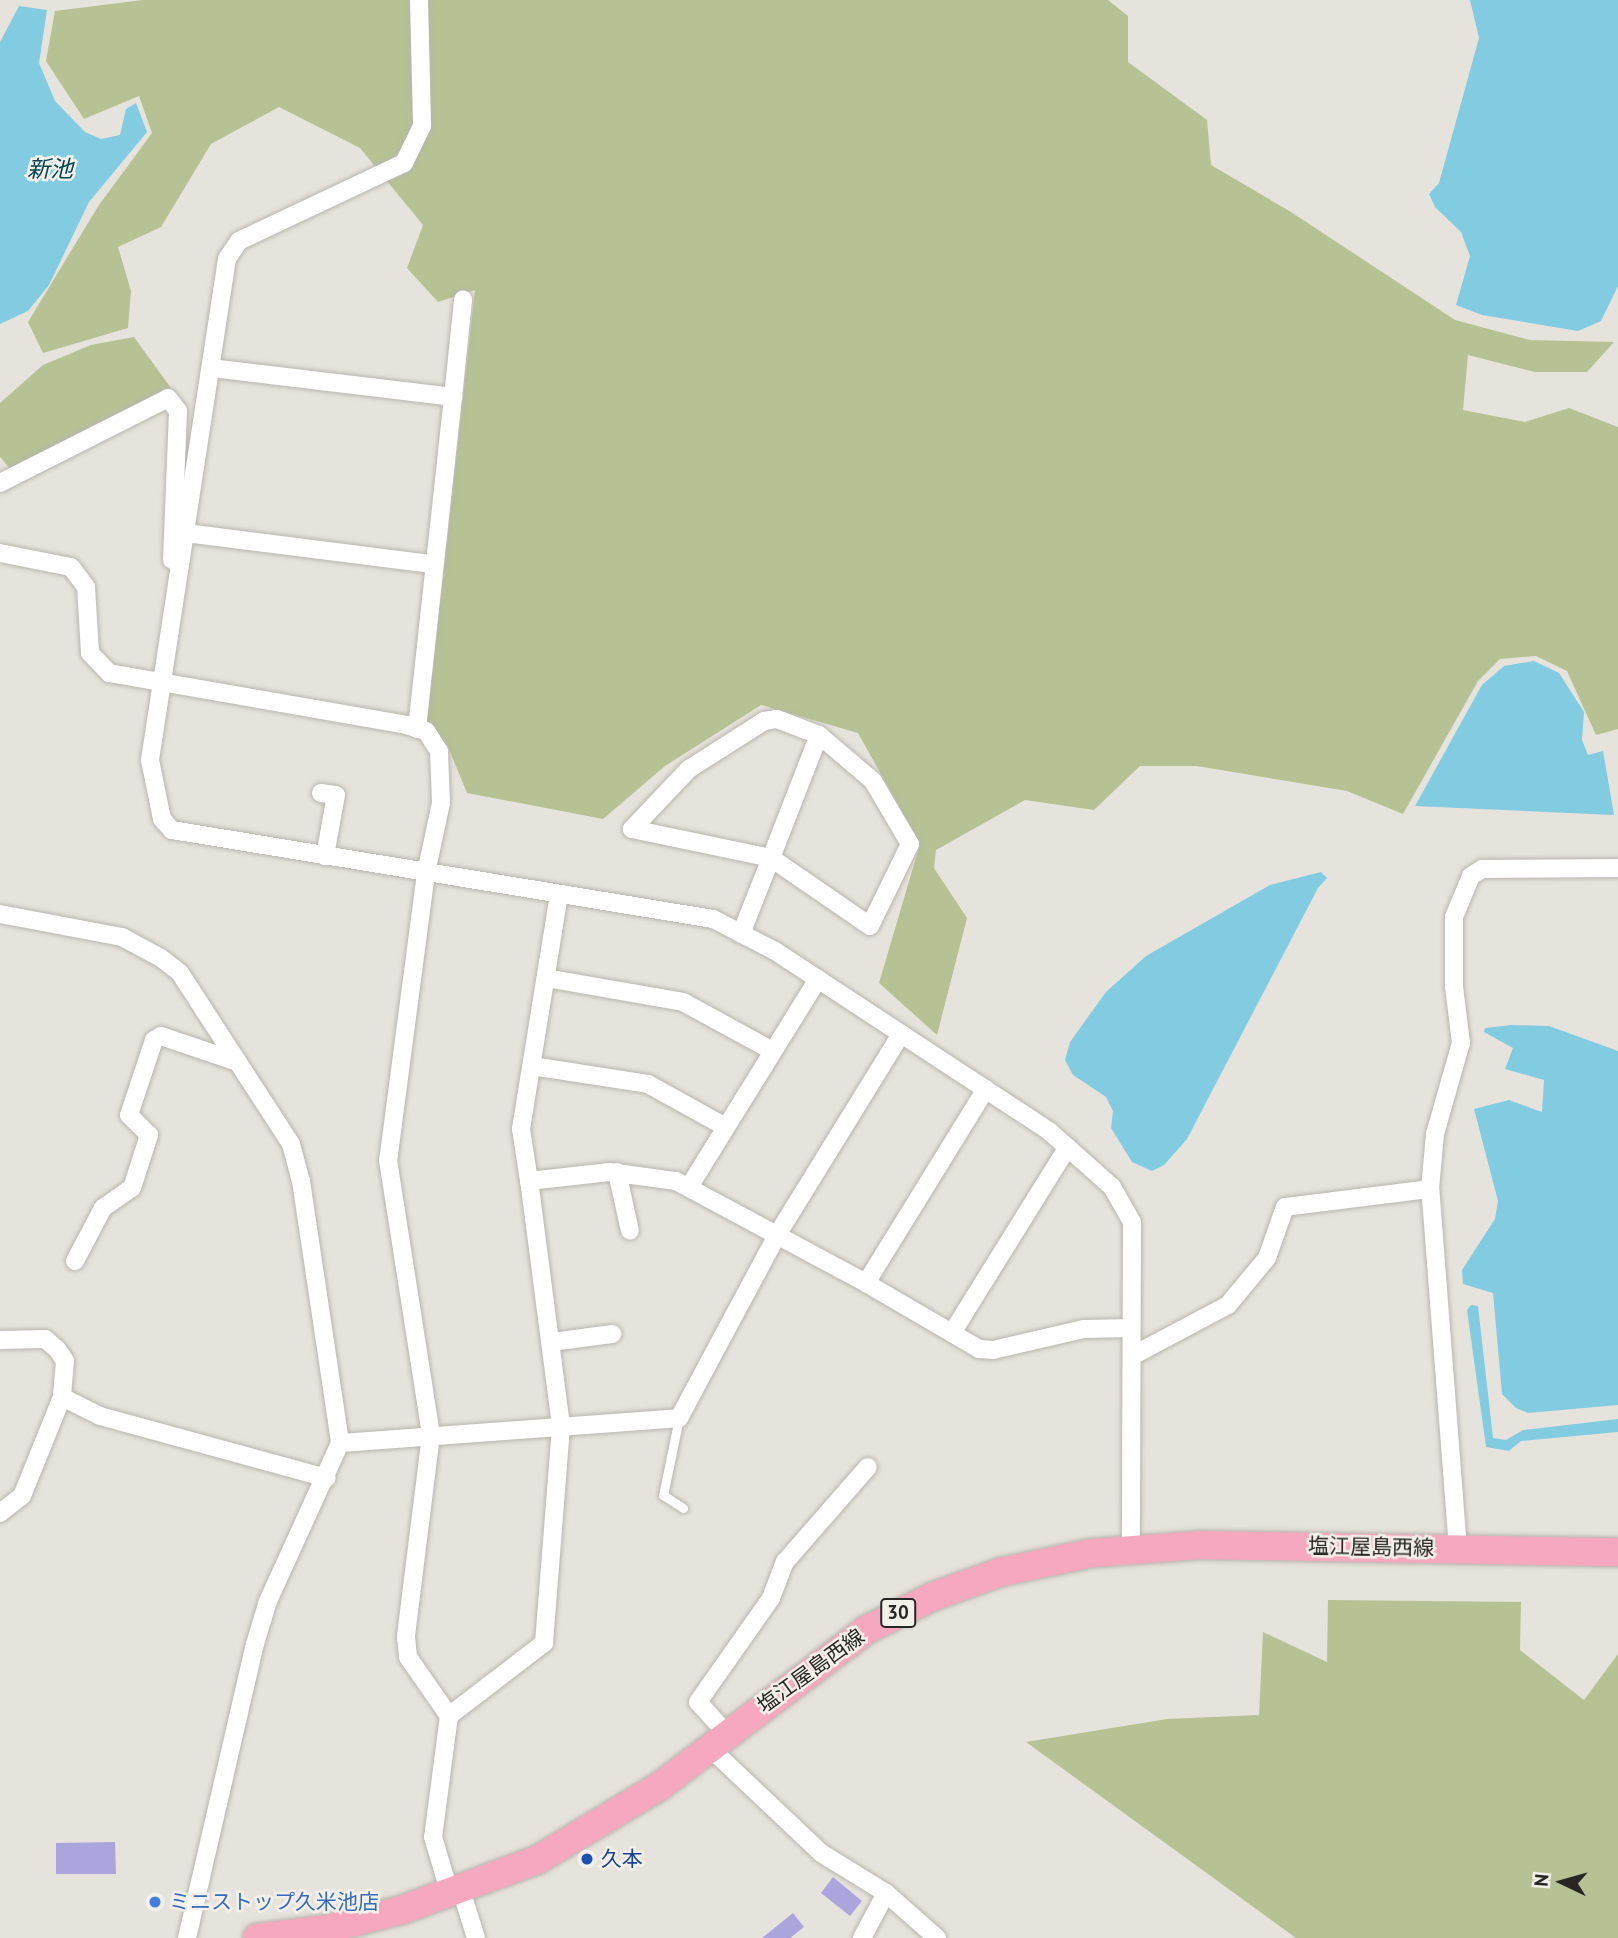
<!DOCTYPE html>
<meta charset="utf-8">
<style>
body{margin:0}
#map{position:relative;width:1618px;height:1938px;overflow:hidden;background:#e6e3dc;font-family:"PT Sans","Noto Sans JP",sans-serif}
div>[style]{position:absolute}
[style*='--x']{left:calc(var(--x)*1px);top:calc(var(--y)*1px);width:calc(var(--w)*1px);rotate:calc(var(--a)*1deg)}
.green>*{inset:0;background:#b6c293}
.water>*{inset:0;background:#81cce1}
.building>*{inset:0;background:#aca5dd}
.roads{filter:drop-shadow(0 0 2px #b8b5ae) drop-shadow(0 0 2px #b8b5ae)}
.lane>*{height:9px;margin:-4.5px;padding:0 4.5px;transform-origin:4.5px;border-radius:4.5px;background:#fff}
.street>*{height:18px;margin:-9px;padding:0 9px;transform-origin:9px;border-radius:9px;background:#fff}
.primary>*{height:28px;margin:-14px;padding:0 14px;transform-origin:14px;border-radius:14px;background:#f6a8be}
.dots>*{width:19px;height:19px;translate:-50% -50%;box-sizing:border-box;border:4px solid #f3f0e9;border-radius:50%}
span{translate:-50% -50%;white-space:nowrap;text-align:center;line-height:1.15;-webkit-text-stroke:5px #f3f0e9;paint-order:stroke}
.shield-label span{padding:2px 5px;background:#f3f0e9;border:2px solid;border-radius:5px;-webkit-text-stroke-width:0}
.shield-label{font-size:19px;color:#272624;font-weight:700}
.street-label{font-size:21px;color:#272624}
.transit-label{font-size:21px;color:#164399}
.left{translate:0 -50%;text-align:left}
.shop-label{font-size:21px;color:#366cbe}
.water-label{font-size:23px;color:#004554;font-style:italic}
.north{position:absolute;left:1527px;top:1847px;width:70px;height:70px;-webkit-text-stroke:5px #f3f0e9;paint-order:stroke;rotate:275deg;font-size:19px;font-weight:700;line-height:28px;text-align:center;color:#272624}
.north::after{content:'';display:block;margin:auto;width:24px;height:32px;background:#272624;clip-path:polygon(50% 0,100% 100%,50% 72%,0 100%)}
</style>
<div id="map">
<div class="green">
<div style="clip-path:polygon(143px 0,1108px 0,1128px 16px,1128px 62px,1207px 120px,1211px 165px,1291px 212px,1455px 320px,1530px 340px,1614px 342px,1587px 372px,1535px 372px,1468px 355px,1463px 410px,1525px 422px,1569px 408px,1618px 427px,1618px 729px,1596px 735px,1567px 671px,1536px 656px,1500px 659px,1478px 681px,1403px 814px,1347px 791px,1197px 766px,1140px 766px,1094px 810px,1025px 800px,936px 850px,934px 868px,967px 918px,937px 1035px,879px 983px,920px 844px,858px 733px,761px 705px,665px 766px,603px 819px,467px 793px,448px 747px,427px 722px,475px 290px,438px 302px,407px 268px,423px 225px,360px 148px,279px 107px,211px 144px,161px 227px,118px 247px,131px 291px,128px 328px,43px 353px,28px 322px,99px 205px,152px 133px,139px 96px,84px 119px,46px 61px,55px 11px)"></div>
<div style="clip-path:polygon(134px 337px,171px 388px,13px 472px,0 457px,0 403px,43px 365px,91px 345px)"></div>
<div style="clip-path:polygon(1328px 1600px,1521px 1602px,1520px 1650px,1584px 1700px,1618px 1654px,1618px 1938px,1296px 1938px,1026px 1742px,1167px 1719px,1259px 1715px,1263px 1632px,1327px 1662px)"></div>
</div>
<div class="water">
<div style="clip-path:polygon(1470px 0,1618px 0,1618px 286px,1601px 321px,1578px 331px,1482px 315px,1456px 305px,1470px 256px,1461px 232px,1435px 207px,1429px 194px,1439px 183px,1479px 38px)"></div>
<div style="clip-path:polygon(19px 6px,47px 10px,39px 63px,55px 101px,85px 132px,101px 139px,120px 135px,126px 109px,136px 103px,147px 132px,89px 202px,49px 285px,28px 311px,0 324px,0 42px)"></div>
<div style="clip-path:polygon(1534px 661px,1559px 673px,1584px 712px,1582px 740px,1588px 755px,1603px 751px,1614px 815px,1415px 806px,1482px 685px,1504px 666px)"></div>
<div style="clip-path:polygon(1321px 872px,1327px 878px,1318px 888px,1187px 1139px,1164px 1165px,1152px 1171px,1132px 1162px,1111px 1128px,1113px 1111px,1106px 1097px,1073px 1075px,1065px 1060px,1070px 1042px,1106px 992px,1146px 956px,1270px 885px)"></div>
<div style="clip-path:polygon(1512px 1025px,1549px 1026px,1618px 1051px,1618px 1405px,1528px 1413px,1516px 1408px,1502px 1394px,1493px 1293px,1463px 1284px,1462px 1270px,1495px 1219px,1498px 1201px,1474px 1109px,1509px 1100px,1542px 1112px,1544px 1080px,1505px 1069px,1513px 1048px,1484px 1032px,1485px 1028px)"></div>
<div style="clip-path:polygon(1471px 1305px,1478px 1306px,1493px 1438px,1506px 1440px,1523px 1430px,1618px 1419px,1618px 1432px,1521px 1441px,1509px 1451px,1486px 1447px,1467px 1310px)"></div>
</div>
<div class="building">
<div style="clip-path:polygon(115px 1842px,116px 1874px,56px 1874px,56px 1843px)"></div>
<div style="clip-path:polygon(833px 1877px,862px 1901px,850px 1916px,821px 1893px)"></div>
<div style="clip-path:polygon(793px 1913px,804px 1927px,790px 1938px,762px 1938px)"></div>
</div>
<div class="roads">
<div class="lane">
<div style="--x:679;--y:1418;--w:79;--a:101.7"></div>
<div style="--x:663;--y:1495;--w:24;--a:33"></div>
</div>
<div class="street">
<div style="--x:419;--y:0;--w:126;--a:88.6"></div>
<div style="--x:422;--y:126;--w:41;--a:115.9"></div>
<div style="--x:404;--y:163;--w:183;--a:154.7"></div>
<div style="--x:239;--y:241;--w:22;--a:124"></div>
<div style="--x:227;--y:259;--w:507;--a:98.74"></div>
<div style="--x:150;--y:760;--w:60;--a:78.5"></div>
<div style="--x:162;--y:819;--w:15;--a:48"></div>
<div style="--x:172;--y:830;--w:548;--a:9.34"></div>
<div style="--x:713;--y:919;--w:70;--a:27.3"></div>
<div style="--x:775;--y:951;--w:328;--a:33.3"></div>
<div style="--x:1049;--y:1131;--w:84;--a:41.6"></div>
<div style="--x:1112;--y:1187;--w:40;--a:60.3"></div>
<div style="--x:1132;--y:1222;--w:327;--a:90.2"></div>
<div style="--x:211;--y:368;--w:244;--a:6.8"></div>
<div style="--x:453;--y:397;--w:334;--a:96.2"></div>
<div style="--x:453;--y:397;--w:98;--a:-84.1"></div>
<div style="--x:0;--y:483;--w:188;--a:-26.8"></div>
<div style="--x:168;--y:398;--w:16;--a:52"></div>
<div style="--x:178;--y:411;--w:149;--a:92.3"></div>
<div style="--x:186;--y:533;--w:248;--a:7.2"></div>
<div style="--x:0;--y:553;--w:72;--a:11.2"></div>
<div style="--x:71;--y:567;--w:25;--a:53"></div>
<div style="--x:86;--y:587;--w:66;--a:86.5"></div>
<div style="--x:90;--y:653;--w:28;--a:46"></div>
<div style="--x:109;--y:673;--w:302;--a:9.9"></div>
<div style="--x:406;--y:725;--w:21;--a:17"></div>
<div style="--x:426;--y:731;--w:24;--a:57"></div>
<div style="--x:439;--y:751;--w:52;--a:87.8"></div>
<div style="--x:441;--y:803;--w:72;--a:102.1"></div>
<div style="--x:426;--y:873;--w:290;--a:97.5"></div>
<div style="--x:388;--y:1160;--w:278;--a:81.1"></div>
<div style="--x:431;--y:1435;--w:204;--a:97.1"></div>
<div style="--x:406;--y:1637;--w:20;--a:84"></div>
<div style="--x:408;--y:1657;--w:72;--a:55.2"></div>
<div style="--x:449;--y:1716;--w:122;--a:97.5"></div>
<div style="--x:433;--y:1837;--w:59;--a:73.4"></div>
<div style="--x:321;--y:793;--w:15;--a:8"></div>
<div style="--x:336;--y:795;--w:62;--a:100.2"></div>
<div style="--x:0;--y:914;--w:124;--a:10.7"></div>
<div style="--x:122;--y:937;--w:44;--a:28.3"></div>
<div style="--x:161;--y:958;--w:24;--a:38"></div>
<div style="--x:180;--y:973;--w:204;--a:57"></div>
<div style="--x:291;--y:1144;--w:38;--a:75"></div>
<div style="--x:301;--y:1181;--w:265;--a:81.5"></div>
<div style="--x:741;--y:934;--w:82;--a:-68.5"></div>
<div style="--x:771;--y:858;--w:132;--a:-68.7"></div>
<div style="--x:819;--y:735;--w:71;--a:40.4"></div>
<div style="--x:873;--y:781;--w:73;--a:59.6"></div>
<div style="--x:910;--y:844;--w:91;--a:116"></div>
<div style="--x:870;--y:926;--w:120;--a:-145.5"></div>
<div style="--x:771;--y:858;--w:142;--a:-168.2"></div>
<div style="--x:632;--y:829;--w:83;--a:-46.5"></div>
<div style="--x:689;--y:769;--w:89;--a:-32.6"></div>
<div style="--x:764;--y:721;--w:13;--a:-9"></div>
<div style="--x:777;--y:719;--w:45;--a:20.9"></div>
<div style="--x:546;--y:978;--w:139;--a:9.9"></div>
<div style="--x:683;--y:1002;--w:102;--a:28.6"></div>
<div style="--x:532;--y:1066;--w:117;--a:8.8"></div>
<div style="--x:648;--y:1084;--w:89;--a:28.9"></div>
<div style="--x:617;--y:1172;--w:60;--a:77.6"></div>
<div style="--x:529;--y:1181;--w:53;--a:-98.7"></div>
<div style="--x:521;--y:1129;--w:238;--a:-80.8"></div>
<div style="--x:689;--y:1187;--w:245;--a:-58.2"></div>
<div style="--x:75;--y:1261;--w:60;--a:-62.2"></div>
<div style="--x:103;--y:1208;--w:35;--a:-35"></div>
<div style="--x:132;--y:1188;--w:56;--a:-72.2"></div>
<div style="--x:149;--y:1135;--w:28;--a:-135"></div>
<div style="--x:129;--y:1115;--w:79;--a:-71.6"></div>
<div style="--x:154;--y:1040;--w:8;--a:-30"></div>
<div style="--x:161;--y:1036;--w:81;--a:18.7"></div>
<div style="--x:866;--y:1283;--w:131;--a:30.3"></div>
<div style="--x:979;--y:1349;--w:14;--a:4"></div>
<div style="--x:993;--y:1350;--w:93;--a:-13"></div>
<div style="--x:1084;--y:1329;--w:47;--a:-1.2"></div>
<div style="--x:952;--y:1333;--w:219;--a:-58.1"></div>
<div style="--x:0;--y:1340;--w:45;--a:-1.3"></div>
<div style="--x:45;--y:1339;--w:16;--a:40"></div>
<div style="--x:57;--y:1349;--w:14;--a:56"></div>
<div style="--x:65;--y:1361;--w:36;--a:95"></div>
<div style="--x:552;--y:1342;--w:61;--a:-7.6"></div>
<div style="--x:1132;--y:1356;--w:109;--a:-28"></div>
<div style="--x:1228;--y:1305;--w:61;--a:-50.3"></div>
<div style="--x:1267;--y:1258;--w:54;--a:-70.6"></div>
<div style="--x:1285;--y:1207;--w:146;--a:-7.1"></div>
<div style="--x:0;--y:1513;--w:28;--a:-38"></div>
<div style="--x:22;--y:1496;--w:107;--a:-68"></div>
<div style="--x:62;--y:1397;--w:42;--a:26.6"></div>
<div style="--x:100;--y:1416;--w:235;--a:15.3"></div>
<div style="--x:1458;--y:1549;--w:361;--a:-94.4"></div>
<div style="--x:1430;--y:1189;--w:55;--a:-84.8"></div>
<div style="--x:1435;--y:1134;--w:95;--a:-74.1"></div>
<div style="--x:1461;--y:1043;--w:56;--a:-97.1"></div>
<div style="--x:1454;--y:987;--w:70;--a:-90"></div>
<div style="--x:1454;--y:917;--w:44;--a:-67.5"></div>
<div style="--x:1471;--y:876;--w:13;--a:-32"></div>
<div style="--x:1482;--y:869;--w:136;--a:-0.4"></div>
<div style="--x:449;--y:1716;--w:120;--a:-37.5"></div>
<div style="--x:544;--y:1643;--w:218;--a:-85.5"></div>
<div style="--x:561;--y:1426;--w:247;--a:-97.4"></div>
<div style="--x:529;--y:1181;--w:81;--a:-6.4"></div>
<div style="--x:609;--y:1172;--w:68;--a:7.7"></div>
<div style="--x:676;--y:1181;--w:216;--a:28.2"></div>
<div style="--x:866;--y:1283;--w:228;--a:-58.3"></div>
<div style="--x:727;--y:1734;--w:43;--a:-132.2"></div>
<div style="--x:698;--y:1702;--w:127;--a:-54.9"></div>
<div style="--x:771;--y:1598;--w:39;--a:-69"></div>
<div style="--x:785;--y:1562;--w:126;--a:-48.9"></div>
<div style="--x:709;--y:1747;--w:154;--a:43.4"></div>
<div style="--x:821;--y:1853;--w:76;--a:31.6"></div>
<div style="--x:886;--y:1893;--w:68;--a:41.4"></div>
<div style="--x:461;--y:1890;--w:50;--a:72.6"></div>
<div style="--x:187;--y:1938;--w:302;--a:-77"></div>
<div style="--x:255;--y:1644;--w:45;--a:-73.2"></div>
<div style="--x:268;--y:1601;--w:174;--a:-65.5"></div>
<div style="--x:340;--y:1443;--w:340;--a:-4.2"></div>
<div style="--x:679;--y:1418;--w:208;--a:-61.8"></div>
<div style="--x:777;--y:1235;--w:236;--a:-58.3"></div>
<div style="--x:862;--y:1938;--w:51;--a:-61.9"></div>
</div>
<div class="primary">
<div style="--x:257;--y:1938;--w:72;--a:-7.2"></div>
<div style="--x:328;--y:1929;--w:79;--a:-14.7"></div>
<div style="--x:404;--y:1909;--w:142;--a:-20.2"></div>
<div style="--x:537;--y:1860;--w:144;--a:-31"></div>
<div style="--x:660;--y:1786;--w:258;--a:-37.1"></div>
<div style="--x:866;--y:1630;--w:76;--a:-26.6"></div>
<div style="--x:934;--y:1596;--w:71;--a:-19.7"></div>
<div style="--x:1001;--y:1572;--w:93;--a:-11.8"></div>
<div style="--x:1092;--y:1553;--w:108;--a:-4.2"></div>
<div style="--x:1200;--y:1545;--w:418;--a:1"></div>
</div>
</div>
<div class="dots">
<div style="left:587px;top:1859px;background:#1a4fb4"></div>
<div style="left:155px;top:1902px;background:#3f7fe0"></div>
</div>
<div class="shield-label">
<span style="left:898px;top:1613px">30</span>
</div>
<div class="street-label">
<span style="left:1371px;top:1547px;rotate:1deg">塩江屋島西線</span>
<span style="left:811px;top:1671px;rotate:-36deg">塩江屋島西線</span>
</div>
<div class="transit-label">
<span class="left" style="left:601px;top:1859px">久本</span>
</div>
<div class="shop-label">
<span class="left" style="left:169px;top:1902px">ミニストップ久米池店</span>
</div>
<div class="water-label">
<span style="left:50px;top:169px">新池</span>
</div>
<div class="north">N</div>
</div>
